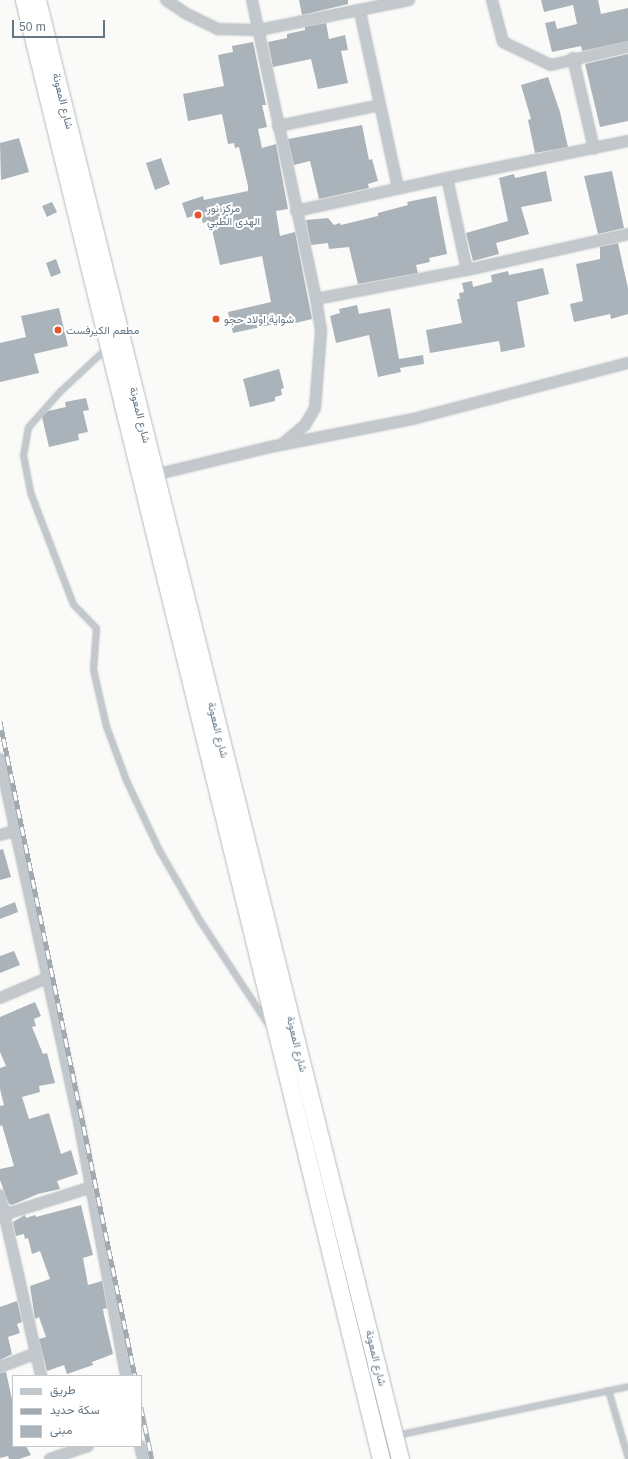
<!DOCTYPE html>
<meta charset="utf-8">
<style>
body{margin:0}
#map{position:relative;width:628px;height:1459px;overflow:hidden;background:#fafaf8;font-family:Helvetica,Vazirmatn,sans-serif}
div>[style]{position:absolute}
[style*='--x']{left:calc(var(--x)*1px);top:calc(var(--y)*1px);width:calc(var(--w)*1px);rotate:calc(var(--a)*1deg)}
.building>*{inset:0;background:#aab3b9}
.roads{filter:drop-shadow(0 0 1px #b4b9bd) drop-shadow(0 0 1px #b4b9bd)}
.service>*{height:5px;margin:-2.5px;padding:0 2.5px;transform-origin:2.5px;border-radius:2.5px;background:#c3c8cc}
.minor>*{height:10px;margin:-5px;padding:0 5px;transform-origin:5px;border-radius:5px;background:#c3c8cc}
.trunk>*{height:17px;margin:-8.5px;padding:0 8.5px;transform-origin:8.5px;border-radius:8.5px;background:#fff}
.rail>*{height:4.5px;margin-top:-2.25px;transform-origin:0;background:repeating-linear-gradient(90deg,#fff 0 9px,#a2aab0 0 18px);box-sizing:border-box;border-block:1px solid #a2aab0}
.dots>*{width:11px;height:11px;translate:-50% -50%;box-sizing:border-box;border:2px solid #fff;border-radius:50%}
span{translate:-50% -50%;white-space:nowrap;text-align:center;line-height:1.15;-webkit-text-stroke:4px #fff;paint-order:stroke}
.street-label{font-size:11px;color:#657683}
.poi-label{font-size:11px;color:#657683}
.left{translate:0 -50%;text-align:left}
.legend{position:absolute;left:12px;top:1375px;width:130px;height:72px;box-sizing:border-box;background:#fff;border:1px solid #c1c8cd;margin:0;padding:5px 7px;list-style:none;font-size:12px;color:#657683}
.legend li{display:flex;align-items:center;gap:8px;height:20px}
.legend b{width:20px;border:1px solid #c1c8cd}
.scale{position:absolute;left:12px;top:20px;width:93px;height:18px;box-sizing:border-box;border:2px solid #657683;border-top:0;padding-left:5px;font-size:12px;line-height:14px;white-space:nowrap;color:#657683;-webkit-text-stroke:3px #fff;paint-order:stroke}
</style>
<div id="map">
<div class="building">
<div style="clip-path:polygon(299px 0,348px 0,348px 4px,302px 15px)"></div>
<div style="clip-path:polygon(541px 0,598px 0,601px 14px,628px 8px,628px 41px,582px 51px,581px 46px,552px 52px,545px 23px,555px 21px,557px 29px,577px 24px,573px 5px,544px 12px)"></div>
<div style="clip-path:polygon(326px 23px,329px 39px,345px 35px,348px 50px,341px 51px,348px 83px,318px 89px,311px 59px,273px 67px,268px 42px,287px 38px,287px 34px,305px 30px,305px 27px)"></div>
<div style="clip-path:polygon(253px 42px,266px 105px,262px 105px,267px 127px,258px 129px,262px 148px,276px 144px,288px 209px,276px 211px,280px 236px,295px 232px,312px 319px,283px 326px,283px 322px,233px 333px,228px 312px,271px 302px,262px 256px,220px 265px,210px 221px,203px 223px,200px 214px,187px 218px,182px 203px,203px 196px,204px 200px,248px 191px,248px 186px,239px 147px,235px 148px,234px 143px,228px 144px,222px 114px,188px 121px,183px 94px,224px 86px,218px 55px,233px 52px,232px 46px)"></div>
<div style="clip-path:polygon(628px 54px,628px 121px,600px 127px,585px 64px)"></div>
<div style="clip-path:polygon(548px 77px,560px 112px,568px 147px,535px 153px,528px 120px,531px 119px,521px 85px)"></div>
<div style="clip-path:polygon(362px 125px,369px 160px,372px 159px,378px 181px,368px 184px,369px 188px,319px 199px,310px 161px,294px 165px,288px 139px)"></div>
<div style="clip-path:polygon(19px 138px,29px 172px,1px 180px,0 143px)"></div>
<div style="clip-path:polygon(161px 158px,170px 184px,155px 190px,146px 163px)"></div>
<div style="clip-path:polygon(546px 171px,552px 201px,521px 207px,529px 234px,496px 243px,499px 254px,473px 261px,466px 233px,508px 221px,499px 178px,514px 174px,515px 178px)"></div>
<div style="clip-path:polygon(612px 171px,624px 228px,598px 234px,584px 176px)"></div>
<div style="clip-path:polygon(436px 196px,447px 254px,429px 258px,430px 262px,416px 265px,418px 273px,358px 284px,349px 247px,329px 249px,328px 243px,311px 245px,306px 220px,328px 218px,334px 225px,340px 223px,341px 225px,378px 216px,378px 213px,408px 205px,407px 202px)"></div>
<div style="clip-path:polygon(52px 202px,57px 212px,47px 217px,42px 206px)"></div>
<div style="clip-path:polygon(618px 243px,628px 288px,628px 314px,611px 319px,610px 314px,574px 322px,570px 304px,583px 301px,576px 264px,600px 259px,600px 247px)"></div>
<div style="clip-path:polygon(56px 259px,61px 273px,51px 277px,46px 263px)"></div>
<div style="clip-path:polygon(543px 268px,549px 294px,517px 302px,525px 347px,501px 352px,499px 341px,430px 353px,426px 330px,462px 323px,457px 299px,460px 299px,459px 293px,464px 292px,462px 283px,472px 281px,473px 287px,492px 282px,491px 275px,508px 271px,509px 275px)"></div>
<div style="clip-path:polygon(357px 305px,359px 314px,390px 308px,399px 359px,423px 355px,424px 364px,400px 368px,401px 372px,378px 377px,369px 335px,336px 343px,330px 316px,340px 313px,339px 309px)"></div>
<div style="clip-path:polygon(59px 308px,68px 346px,34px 354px,39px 373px,0 382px,0 343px,26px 337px,21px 316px)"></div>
<div style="clip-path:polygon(279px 369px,284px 388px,281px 389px,282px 395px,275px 397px,275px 401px,250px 407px,243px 379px)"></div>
<div style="clip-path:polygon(86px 398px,89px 410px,83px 411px,88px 432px,78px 434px,79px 440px,49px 447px,42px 417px,48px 411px,66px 407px,65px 402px)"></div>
<div style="clip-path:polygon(3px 849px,11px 877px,0 880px,0 850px)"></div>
<div style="clip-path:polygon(15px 902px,18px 912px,0 919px,0 908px)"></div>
<div style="clip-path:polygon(14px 951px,20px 965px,0 973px,0 956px)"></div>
<div style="clip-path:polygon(35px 1002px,41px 1016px,34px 1019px,36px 1026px,32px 1027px,43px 1054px,47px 1053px,55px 1083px,39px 1086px,40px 1092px,22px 1097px,29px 1119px,49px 1113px,61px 1154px,71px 1150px,78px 1174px,57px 1181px,60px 1189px,38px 1194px,12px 1205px,9px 1204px,0 1180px,0 1169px,14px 1166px,2px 1125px,0 1126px,0 1106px,4px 1105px,0 1089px,0 1068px,6px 1066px,0 1052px,0 1017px)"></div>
<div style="clip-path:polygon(81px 1205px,93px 1255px,83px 1258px,88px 1285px,102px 1281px,107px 1308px,103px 1309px,104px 1315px,113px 1354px,92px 1362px,93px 1365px,67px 1374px,64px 1365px,47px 1371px,39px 1339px,46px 1337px,39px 1317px,35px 1319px,30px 1286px,50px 1279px,40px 1251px,32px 1254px,28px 1238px,25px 1239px,24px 1234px,16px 1236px,13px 1222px,25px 1215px,26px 1218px,35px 1215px,36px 1217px)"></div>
<div style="clip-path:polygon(17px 1301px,22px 1322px,17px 1324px,20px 1333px,8px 1337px,12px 1354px,0 1360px,0 1307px)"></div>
<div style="clip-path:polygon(6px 1372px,13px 1404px,13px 1446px,26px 1446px,31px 1455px,19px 1459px,9px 1459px,8px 1456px,0 1458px,0 1373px)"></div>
</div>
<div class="roads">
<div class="service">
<div style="--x:105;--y:349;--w:63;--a:136.9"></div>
<div style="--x:59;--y:392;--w:47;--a:131.5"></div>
<div style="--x:28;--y:427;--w:28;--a:100"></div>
<div style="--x:23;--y:455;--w:38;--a:79"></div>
<div style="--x:30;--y:492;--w:120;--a:69"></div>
<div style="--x:73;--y:604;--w:33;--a:46"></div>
<div style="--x:96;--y:628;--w:41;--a:94.2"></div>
<div style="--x:93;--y:669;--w:58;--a:77.2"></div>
<div style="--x:106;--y:726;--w:58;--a:69.7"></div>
<div style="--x:126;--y:780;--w:77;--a:64.8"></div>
<div style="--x:159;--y:850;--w:82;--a:60"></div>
<div style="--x:200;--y:921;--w:123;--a:56.6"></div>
<div style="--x:608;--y:1390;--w:71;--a:73.6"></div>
<div style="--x:396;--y:1435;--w:237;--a:-11.9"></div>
</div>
<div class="minor">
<div style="--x:166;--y:0;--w:23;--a:34"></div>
<div style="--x:185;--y:13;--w:37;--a:26"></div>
<div style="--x:218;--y:29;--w:41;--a:1.4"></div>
<div style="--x:259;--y:30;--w:153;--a:-11.3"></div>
<div style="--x:252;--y:0;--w:306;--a:77.9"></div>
<div style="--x:316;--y:299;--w:33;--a:81"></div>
<div style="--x:321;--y:332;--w:76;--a:94.5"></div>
<div style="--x:315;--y:408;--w:20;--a:120"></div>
<div style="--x:305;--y:425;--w:30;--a:140"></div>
<div style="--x:492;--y:0;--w:43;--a:75.3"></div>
<div style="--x:503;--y:42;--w:53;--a:25.6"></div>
<div style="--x:551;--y:65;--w:79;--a:-13.2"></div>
<div style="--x:360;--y:12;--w:180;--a:77.8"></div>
<div style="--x:573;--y:58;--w:93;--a:77"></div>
<div style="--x:278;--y:126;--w:104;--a:-11.6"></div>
<div style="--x:447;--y:178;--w:94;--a:77.7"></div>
<div style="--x:296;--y:211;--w:155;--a:-12.3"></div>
<div style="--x:447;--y:178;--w:185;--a:-11.6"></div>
<div style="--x:316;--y:299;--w:154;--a:-10.9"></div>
<div style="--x:467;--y:270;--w:165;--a:-12.6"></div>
<div style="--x:154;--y:475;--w:119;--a:-13.6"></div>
<div style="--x:270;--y:447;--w:146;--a:-11.1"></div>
<div style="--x:413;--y:419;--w:222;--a:-14.6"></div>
<div style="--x:0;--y:759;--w:377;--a:77.7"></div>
<div style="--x:80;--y:1127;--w:253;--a:79.5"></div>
<div style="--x:0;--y:835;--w:15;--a:-16"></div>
<div style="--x:0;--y:998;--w:51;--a:-23.1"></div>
<div style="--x:0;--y:1195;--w:186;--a:77.2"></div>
<div style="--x:0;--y:1216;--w:96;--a:-17.5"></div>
<div style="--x:0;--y:1367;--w:39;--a:-21"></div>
<div style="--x:140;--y:1446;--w:13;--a:77"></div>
<div style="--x:50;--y:1459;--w:40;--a:-18.9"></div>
</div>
<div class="trunk">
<div style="--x:24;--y:0;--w:1502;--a:76.25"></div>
<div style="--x:37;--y:0;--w:1503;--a:76.03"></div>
</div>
</div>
<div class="rail">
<div style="--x:0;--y:721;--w:669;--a:78.35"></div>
<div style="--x:141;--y:1407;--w:53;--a:78.1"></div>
</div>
<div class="dots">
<div style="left:198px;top:215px;background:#e4572e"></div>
<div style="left:216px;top:319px;background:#e4572e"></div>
<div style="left:58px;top:330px;background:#e4572e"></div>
</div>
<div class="street-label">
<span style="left:63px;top:101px;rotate:76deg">شارع المعونة</span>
<span style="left:140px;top:415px;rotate:76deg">شارع المعونة</span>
<span style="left:218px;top:730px;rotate:76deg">شارع المعونة</span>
<span style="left:297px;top:1044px;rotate:76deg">شارع المعونة</span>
<span style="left:376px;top:1358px;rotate:76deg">شارع المعونة</span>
</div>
<div class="poi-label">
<span class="left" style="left:207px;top:215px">مركز نور<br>الهدى الطبي</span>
<span class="left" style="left:224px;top:319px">شواية اولاد حجو</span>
<span class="left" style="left:66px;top:330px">مطعم الكيرفست</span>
</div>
<ul class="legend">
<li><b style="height:5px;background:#c3c8cc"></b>طريق</li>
<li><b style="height:5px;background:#a2aab0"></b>سكة حديد</li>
<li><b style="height:11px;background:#aab3b9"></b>مبنى</li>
</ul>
<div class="scale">50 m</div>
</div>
